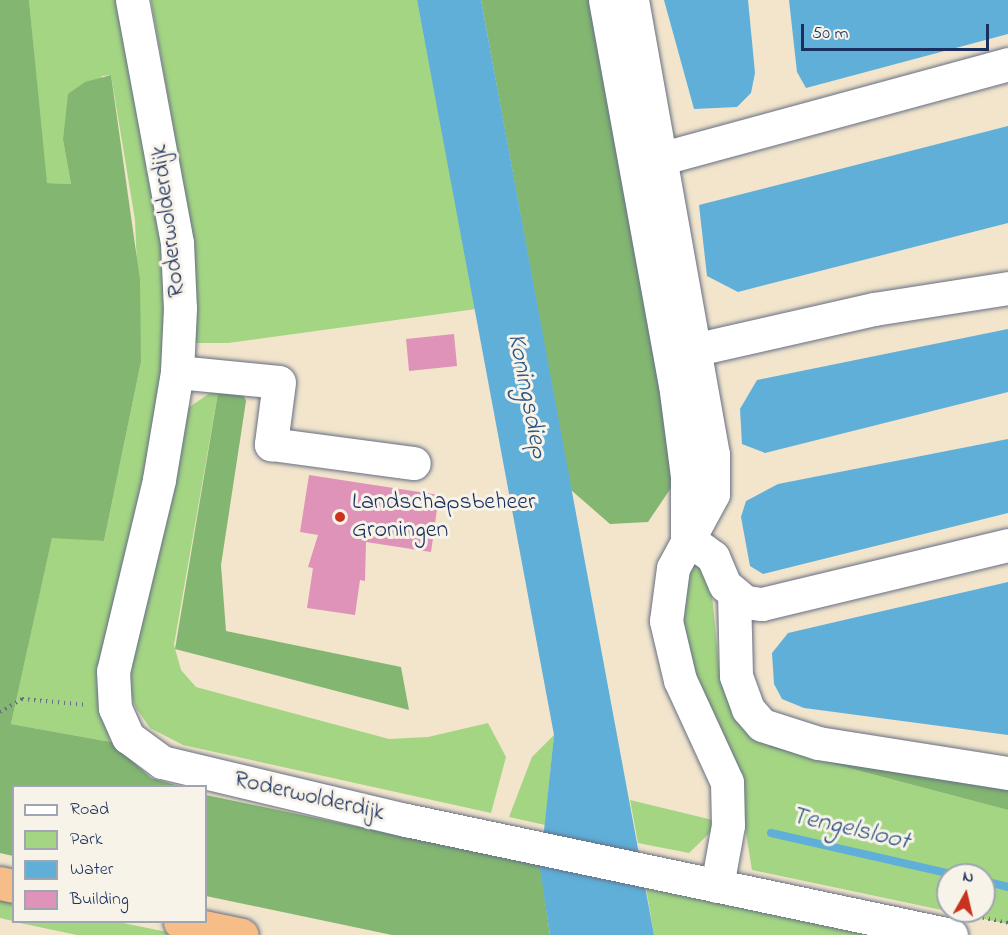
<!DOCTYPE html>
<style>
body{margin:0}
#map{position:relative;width:1008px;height:935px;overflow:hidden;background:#f2e5cc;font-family:"Indie Flower",sans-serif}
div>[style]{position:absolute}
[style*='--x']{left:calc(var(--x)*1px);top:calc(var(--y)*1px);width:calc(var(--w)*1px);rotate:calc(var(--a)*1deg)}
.green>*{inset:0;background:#a4d583}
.forest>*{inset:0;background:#83b671}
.water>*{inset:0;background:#5fafd9}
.stream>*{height:8px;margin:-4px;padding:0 4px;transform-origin:4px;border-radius:4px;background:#5fafd9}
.building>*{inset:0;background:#df93b9}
.path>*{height:4px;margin-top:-2px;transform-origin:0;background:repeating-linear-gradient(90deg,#666f84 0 1.5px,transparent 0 6px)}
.roads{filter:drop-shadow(0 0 2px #666f84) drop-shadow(0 0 2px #666f84)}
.minor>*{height:33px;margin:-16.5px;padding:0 16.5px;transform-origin:16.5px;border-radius:16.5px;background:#fff}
.highway>*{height:33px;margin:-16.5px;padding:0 16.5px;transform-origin:16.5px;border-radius:16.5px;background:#f7bd88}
.dots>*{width:16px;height:16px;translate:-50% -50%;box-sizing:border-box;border:3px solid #f7f3e8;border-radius:50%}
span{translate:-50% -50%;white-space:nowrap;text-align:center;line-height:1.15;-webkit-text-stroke:6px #f7f3e8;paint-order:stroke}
.street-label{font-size:24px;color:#1b2f5e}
.poi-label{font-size:24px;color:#1b2f5e}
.left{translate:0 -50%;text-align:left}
.water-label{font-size:26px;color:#2f5583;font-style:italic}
.legend{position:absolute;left:12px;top:785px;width:195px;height:138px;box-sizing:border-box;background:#f7f3e8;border:2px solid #9fa5b1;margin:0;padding:8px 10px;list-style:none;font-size:18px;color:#1b2f5e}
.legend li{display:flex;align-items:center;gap:12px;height:30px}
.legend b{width:30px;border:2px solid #9fa5b1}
.north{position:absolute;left:936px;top:863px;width:60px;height:60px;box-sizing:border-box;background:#f7f3e8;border:2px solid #9fa5b1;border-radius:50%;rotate:8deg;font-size:16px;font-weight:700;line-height:24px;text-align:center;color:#1b2f5e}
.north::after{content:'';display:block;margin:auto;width:21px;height:27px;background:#c8321e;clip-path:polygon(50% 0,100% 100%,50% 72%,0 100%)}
.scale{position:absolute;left:801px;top:24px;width:188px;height:27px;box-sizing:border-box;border:3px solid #1b2f5e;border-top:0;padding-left:8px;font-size:18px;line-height:21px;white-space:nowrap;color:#1b2f5e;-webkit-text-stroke:4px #f7f3e8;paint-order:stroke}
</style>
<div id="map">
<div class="green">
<div style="clip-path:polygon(29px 0,121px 0,153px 166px,166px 293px,160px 386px,100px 707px,111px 742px,11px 724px,52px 537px,104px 541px,141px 362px,135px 220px,111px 75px,102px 76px,63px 140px,71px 184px,46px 183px)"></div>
<div style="clip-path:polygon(151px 0,417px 0,476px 309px,228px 343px,194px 343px,194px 246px)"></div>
<div style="clip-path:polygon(219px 387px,174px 645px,181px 670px,196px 687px,389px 739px,428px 737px,488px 723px,506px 757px,491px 813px,183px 745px,150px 728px,136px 708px,129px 691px,135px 640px,185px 410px)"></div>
<div style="clip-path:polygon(evenodd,691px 561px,709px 564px,720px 677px,768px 731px,769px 747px,1008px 810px,1008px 924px,752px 870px,736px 773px,672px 621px,691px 561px,948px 875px,984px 875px,984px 911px,948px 911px,948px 875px)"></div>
<div style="clip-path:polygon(554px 735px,545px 825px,509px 817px,532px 757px)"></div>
<div style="clip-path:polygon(630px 800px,721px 822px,689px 853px,638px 843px)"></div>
<div style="clip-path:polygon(646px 888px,755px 910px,873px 935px,654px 935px)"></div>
<div style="clip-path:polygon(0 896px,13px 899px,13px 921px,0 918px)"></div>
<div style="clip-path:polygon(15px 922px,118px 922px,182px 935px,77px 935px)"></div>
</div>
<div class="forest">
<div style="clip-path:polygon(0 0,29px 0,47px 183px,71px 184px,63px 140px,68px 94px,85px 82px,111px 75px,140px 280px,141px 362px,104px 541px,52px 538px,11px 724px,111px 742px,151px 778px,179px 786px,14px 786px,13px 856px,0 853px)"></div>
<div style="clip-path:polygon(481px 0,593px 0,677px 479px,648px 522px,610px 524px,571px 490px)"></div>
<div style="clip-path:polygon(219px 387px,243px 394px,246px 401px,221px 565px,226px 631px,401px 667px,409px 710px,175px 649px)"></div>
<div style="clip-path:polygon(768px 731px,1008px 778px,1008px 810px,769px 747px)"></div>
<div style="clip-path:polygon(206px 795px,540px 865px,550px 935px,392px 935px,206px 896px)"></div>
</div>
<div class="water">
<div style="clip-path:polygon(417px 0,481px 0,654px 935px,550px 935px,540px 869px,554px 735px)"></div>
<div style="clip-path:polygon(664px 0,748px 0,755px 73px,751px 93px,737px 107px,694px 109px)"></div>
<div style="clip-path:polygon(789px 0,1008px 0,1008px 34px,806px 88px,797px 72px)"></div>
<div style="clip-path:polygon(1008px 126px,1008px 223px,738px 292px,707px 276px,699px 205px)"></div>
<div style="clip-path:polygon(1008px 329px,1008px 392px,765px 453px,742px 444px,740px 409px,757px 380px)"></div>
<div style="clip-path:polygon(1008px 439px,1008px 513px,763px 574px,750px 566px,741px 517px,746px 501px,778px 484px)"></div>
<div style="clip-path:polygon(1008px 582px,1008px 735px,804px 708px,782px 699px,774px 684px,772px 653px,788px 633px)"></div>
</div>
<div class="stream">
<div style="--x:771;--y:833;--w:190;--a:12.8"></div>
<div style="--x:984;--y:881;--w:25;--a:14"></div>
</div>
<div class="building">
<div style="clip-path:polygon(454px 334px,457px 366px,409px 371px,406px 339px)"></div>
<div style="clip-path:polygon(309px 475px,439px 495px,431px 552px,366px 542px,365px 581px,360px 580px,355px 615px,307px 608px,313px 568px,308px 567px,318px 535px,300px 532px)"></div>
</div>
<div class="path">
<div style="--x:0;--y:712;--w:26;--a:-31"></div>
<div style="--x:22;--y:699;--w:66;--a:5.2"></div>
<div style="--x:971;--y:915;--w:38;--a:12"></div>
</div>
<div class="roads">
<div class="minor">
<div style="--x:132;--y:0;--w:247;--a:79.5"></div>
<div style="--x:177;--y:243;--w:65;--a:87.4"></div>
<div style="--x:180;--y:308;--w:64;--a:92.7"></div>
<div style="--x:177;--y:372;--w:109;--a:99.5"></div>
<div style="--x:159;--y:480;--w:196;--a:103.5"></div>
<div style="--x:113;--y:671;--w:37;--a:87"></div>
<div style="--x:115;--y:708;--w:32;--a:66"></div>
<div style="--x:128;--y:737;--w:42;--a:36.3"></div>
<div style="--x:162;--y:762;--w:251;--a:13.4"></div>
<div style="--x:406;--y:820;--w:557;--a:11.92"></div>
<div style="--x:605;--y:0;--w:390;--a:79.7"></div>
<div style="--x:675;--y:384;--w:93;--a:82.6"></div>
<div style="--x:687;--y:476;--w:62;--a:90"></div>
<div style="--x:687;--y:538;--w:32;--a:36"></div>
<div style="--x:713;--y:557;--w:30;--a:67"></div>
<div style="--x:725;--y:585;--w:26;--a:40"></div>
<div style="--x:745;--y:602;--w:17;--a:7"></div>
<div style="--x:762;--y:604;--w:253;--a:-13.5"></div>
<div style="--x:632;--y:0;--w:461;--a:79.9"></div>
<div style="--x:713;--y:454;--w:40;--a:90"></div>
<div style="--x:713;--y:494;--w:84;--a:118.4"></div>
<div style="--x:673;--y:568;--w:53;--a:97.5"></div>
<div style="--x:666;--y:621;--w:61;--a:76.7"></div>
<div style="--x:680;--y:680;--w:112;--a:65.3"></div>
<div style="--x:727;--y:782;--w:43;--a:88.7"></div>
<div style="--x:728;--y:825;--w:62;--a:100.2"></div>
<div style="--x:659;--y:159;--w:362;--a:-15.2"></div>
<div style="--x:693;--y:350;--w:186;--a:-12.8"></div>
<div style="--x:874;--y:309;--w:136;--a:-8.9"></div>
<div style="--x:177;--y:372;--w:102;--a:5.6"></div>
<div style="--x:279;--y:382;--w:63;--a:97.4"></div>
<div style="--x:271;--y:444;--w:144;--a:7.6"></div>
<div style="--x:734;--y:593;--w:83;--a:88.6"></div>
<div style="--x:736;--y:676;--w:35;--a:70"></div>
<div style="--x:748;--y:709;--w:21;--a:49"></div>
<div style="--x:762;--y:725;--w:59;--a:17.8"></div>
<div style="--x:818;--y:743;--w:192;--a:9"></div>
</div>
<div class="highway">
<div style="--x:0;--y:883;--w:14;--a:12"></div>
<div style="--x:180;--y:922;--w:63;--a:11.8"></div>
</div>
</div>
<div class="dots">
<div style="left:340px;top:517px;background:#c8321e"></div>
</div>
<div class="street-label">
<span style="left:169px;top:221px;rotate:-97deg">Roderwolderdijk</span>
<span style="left:309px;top:797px;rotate:13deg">Roderwolderdijk</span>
</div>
<div class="poi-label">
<span class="left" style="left:352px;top:517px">Landschapsbeheer<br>Groningen</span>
</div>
<div class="water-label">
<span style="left:526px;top:396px;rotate:79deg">Koningsdiep</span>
<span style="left:850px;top:830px;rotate:13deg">Tengelsloot</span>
</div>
<ul class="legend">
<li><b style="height:8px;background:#fff"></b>Road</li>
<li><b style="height:16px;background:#a4d583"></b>Park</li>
<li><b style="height:16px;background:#5fafd9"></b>Water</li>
<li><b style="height:16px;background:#df93b9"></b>Building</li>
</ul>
<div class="north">N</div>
<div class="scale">50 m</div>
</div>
